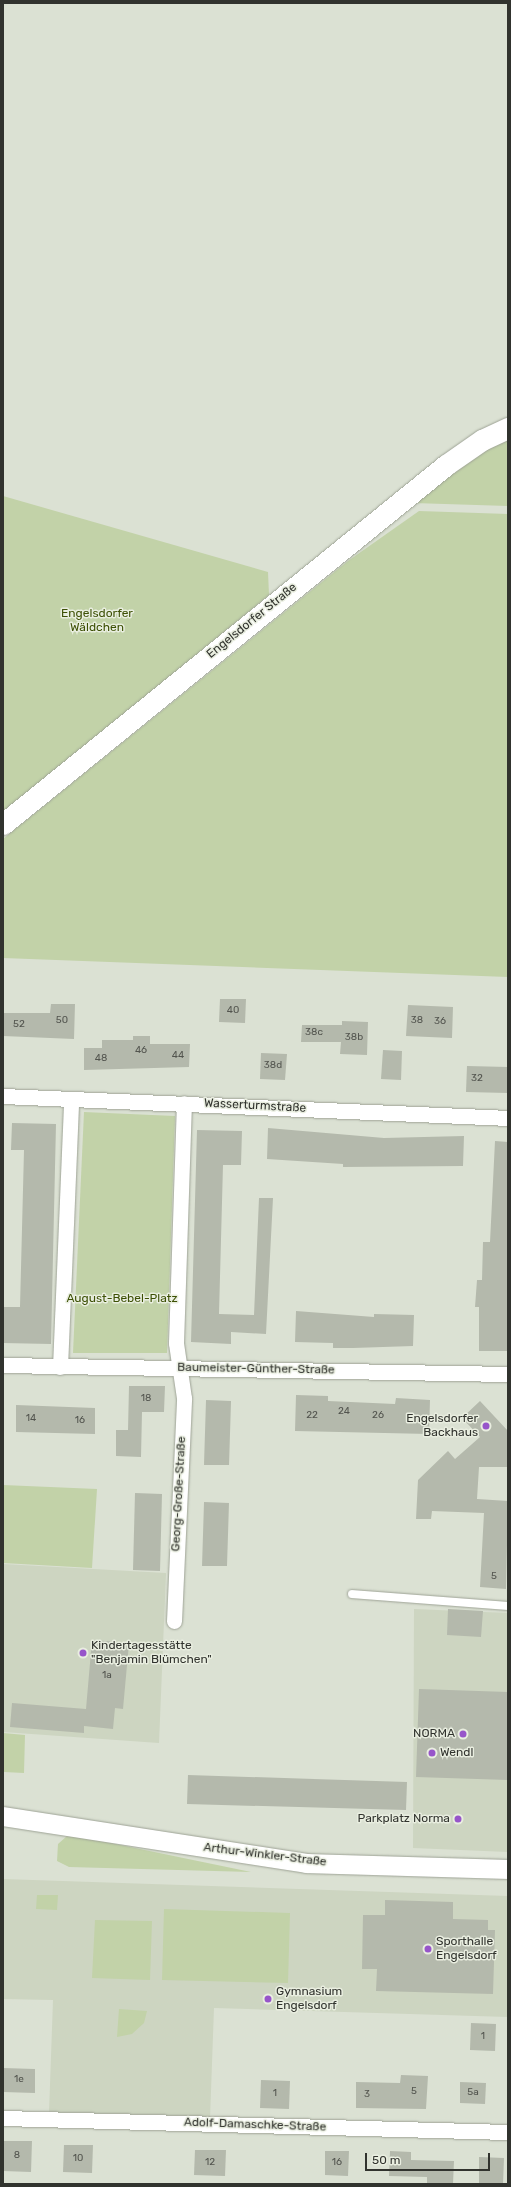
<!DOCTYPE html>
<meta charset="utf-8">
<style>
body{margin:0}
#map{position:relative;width:511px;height:2187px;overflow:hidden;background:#dbe1d3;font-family:Rubik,sans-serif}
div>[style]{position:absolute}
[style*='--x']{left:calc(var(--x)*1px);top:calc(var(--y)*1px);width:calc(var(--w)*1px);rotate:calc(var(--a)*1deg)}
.built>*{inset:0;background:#cdd5c1}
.green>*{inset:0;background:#c2d2a8}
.building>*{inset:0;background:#b4b9ac}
.roads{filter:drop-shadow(0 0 1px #9ea396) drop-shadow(0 0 1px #9ea396)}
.service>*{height:8px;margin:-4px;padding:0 4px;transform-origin:4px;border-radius:4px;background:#fff}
.minor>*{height:15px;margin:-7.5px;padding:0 7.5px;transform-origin:7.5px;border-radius:7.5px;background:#fff}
.tertiary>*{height:19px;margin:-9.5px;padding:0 9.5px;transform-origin:9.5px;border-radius:9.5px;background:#fff}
.secondary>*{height:21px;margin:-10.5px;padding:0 10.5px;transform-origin:10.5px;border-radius:10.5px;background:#fff}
.dots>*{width:11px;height:11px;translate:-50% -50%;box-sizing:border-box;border:2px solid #e9eee0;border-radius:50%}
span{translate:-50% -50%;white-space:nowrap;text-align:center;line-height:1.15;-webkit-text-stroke:3px #e9eee0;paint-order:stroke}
.number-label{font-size:10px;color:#52544e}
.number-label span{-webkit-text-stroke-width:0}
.park-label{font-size:12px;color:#3d5005}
.street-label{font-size:12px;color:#31332e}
.poi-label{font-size:12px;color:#31332e}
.right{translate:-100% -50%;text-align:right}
.left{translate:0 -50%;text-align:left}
.frame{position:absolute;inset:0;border:4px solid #31332e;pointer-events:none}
.scale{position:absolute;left:365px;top:2153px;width:125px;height:18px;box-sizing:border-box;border:2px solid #31332e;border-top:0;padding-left:5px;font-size:12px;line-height:14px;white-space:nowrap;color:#31332e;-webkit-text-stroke:3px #e9eee0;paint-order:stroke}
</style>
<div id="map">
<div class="built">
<div style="clip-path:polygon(3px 1564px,166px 1573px,159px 1743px,3px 1732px)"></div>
<div style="clip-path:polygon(414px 1609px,508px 1613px,508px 1852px,413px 1848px)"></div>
<div style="clip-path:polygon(3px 1879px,508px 1896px,508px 2017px,214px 2008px,210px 2119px,49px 2113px,53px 2000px,3px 1999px)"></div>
</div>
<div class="green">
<div style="clip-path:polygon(508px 440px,508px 506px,413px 503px,477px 454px)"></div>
<div style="clip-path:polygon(3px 496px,268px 572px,269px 595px,3px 814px)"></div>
<div style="clip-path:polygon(419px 511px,508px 514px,508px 977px,3px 958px,3px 839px,348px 561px)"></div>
<div style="clip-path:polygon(84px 1112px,175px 1116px,167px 1353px,73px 1353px)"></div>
<div style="clip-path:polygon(3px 1485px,97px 1489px,92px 1568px,3px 1563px)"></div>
<div style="clip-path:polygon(3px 1733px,25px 1735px,24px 1773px,4px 1772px,3px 1784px)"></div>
<div style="clip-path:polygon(67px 1836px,77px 1836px,251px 1872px,69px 1867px,57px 1861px,58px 1844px)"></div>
<div style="clip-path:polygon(37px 1895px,58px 1895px,57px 1910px,36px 1909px)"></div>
<div style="clip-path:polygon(164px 1909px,290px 1913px,288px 1983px,162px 1980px)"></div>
<div style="clip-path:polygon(95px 1920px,152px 1921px,150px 1980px,92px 1978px)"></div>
<div style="clip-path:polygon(119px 2009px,147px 2011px,144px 2023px,132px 2034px,117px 2037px)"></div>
</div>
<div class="building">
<div style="clip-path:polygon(220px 999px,246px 999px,245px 1023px,219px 1022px)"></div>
<div style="clip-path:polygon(51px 1004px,75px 1004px,74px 1039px,3px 1036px,3px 1013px,50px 1013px)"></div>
<div style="clip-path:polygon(408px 1005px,453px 1007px,452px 1038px,406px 1036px)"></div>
<div style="clip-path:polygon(342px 1021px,368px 1022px,367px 1055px,340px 1054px,341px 1042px,301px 1042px,302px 1025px,342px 1025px)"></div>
<div style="clip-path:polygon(133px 1036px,150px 1036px,150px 1044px,190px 1044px,189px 1067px,84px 1070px,84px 1048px,102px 1048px,102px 1040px,133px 1040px)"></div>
<div style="clip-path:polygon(383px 1050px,402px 1051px,401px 1080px,381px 1079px)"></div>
<div style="clip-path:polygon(261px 1053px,287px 1054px,285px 1080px,260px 1079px)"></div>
<div style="clip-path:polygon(467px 1066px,508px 1067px,508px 1093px,466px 1092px)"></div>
<div style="clip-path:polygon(12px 1123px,56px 1124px,51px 1344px,3px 1343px,3px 1307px,20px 1307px,24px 1150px,11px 1150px)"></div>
<div style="clip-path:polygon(268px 1128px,384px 1138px,464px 1136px,463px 1166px,343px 1167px,343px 1164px,267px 1159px)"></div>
<div style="clip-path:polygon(197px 1130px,242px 1131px,241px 1165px,223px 1165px,219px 1314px,254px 1315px,259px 1198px,273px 1198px,266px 1334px,231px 1332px,231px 1344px,191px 1342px)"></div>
<div style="clip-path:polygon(495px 1141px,508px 1142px,508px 1351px,479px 1351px,479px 1307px,475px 1307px,477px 1280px,482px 1280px,483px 1242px,490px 1242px)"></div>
<div style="clip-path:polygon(296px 1311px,374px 1317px,374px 1314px,414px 1315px,413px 1346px,353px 1348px,333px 1348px,333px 1343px,295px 1342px)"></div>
<div style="clip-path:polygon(129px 1386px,165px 1386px,164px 1412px,142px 1412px,141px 1457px,116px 1456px,116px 1430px,128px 1430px)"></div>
<div style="clip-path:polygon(296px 1395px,328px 1396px,328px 1401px,395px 1404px,396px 1398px,430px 1400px,429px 1434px,295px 1431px)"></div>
<div style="clip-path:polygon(206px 1400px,231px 1401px,229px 1465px,204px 1465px)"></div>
<div style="clip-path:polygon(480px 1401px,508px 1431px,508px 1467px,479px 1467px,477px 1499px,508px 1501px,506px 1589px,480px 1587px,484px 1513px,432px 1511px,431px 1519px,416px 1519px,418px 1480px,448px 1451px,455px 1459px,480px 1437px,462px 1418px)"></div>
<div style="clip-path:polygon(16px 1405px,95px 1408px,95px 1434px,16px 1432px)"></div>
<div style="clip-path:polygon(135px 1493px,162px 1494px,160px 1571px,133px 1570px)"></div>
<div style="clip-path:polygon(204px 1502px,229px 1503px,227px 1566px,202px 1566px)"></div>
<div style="clip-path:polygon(448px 1609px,483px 1611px,481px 1637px,447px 1635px)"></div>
<div style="clip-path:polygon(92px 1640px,129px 1643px,123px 1709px,115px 1708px,113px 1729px,84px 1726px,84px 1733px,10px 1727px,12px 1703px,86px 1709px)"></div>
<div style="clip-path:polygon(419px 1689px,508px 1692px,508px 1780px,416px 1777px)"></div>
<div style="clip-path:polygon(188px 1775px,407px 1782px,406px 1810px,187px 1804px)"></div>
<div style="clip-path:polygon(385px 1900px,453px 1902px,453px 1919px,488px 1920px,488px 1930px,495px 1930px,493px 1994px,376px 1991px,377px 1969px,362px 1969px,363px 1915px,385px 1915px)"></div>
<div style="clip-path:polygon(471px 2023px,496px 2024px,495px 2051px,470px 2050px)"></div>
<div style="clip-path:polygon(3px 2068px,35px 2069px,35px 2093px,3px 2092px)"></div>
<div style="clip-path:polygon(401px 2075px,428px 2076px,426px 2109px,356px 2108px,356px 2082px,400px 2083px)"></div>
<div style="clip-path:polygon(261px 2080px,290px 2081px,289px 2109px,260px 2108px)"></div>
<div style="clip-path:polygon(460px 2082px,486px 2083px,485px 2104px,460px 2103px)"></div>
<div style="clip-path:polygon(3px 2141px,32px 2141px,31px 2172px,3px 2171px)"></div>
<div style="clip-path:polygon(64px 2145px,93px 2145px,92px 2173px,63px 2172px)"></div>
<div style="clip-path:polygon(195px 2150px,226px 2150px,225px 2176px,194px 2175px)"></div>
<div style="clip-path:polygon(325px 2151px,349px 2151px,348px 2176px,325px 2175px)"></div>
<div style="clip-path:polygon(390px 2151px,411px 2152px,411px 2160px,454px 2161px,453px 2184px,427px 2184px,427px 2177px,389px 2176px)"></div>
<div style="clip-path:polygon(479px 2157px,504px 2158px,503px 2184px,479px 2184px)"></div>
</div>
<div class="roads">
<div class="service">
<div style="--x:352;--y:1594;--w:156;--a:4.4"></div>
</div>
<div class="minor">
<div style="--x:3;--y:1096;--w:505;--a:2.49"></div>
<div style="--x:3;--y:1365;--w:505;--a:1.02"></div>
<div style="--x:60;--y:1367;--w:266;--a:-87.6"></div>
<div style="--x:174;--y:1621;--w:223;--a:-87.4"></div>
<div style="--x:184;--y:1398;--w:56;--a:-98.3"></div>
<div style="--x:176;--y:1343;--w:240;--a:-88.1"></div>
<div style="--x:3;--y:2118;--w:505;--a:1.59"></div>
</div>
<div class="tertiary">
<div style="--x:3;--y:1816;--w:307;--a:8.8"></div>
<div style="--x:306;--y:1863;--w:202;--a:1.7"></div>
</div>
<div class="secondary">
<div style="--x:3;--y:824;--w:570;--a:-39.02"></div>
<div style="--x:446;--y:465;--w:44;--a:-34.8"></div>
<div style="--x:482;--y:440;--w:29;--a:-25"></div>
</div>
</div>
<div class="dots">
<div style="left:486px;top:1426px;background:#9755ca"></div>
<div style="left:83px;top:1653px;background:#9755ca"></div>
<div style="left:463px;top:1734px;background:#9755ca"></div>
<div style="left:432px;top:1753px;background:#9755ca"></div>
<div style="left:458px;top:1819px;background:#9755ca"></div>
<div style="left:428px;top:1949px;background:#9755ca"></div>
<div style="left:268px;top:1999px;background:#9755ca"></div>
</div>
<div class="number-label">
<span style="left:233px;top:1011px">40</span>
<span style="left:62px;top:1021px">50</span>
<span style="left:417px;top:1021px">38</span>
<span style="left:440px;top:1022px">36</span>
<span style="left:19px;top:1025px">52</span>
<span style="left:314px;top:1033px">38c</span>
<span style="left:354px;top:1038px">38b</span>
<span style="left:141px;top:1051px">46</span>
<span style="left:178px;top:1056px">44</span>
<span style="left:101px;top:1059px">48</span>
<span style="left:273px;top:1066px">38d</span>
<span style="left:477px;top:1079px">32</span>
<span style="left:146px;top:1399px">18</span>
<span style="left:344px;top:1412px">24</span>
<span style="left:312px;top:1416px">22</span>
<span style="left:378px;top:1416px">26</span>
<span style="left:31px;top:1419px">14</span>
<span style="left:80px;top:1421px">16</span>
<span style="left:494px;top:1577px">5</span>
<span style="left:107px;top:1676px">1a</span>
<span style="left:483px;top:2037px">1</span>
<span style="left:19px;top:2080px">1e</span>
<span style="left:414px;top:2092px">5</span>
<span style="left:473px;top:2093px">5a</span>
<span style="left:275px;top:2094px">1</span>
<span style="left:367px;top:2095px">3</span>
<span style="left:17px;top:2156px">8</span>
<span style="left:78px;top:2159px">10</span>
<span style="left:210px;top:2163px">12</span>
<span style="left:337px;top:2163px">16</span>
</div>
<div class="park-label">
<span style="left:97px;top:621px">Engelsdorfer<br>Wäldchen</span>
<span style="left:122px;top:1299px">August-Bebel-Platz</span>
</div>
<div class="street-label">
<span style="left:252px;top:621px;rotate:-39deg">Engelsdorfer Straße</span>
<span style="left:255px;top:1106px;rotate:3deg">Wasserturmstraße</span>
<span style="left:256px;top:1369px;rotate:1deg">Baumeister-Günther-Straße</span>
<span style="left:179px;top:1494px;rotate:-87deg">Georg-Große-Straße</span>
<span style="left:265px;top:1855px;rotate:7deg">Arthur-Winkler-Straße</span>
<span style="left:255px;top:2125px;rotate:2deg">Adolf-Damaschke-Straße</span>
</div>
<div class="poi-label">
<span class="right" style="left:478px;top:1426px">Engelsdorfer<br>Backhaus</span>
<span class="left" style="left:91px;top:1653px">Kindertagesstätte<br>"Benjamin Blümchen"</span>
<span class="right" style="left:455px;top:1734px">NORMA</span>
<span class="left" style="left:440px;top:1753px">Wendl</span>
<span class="right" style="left:450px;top:1819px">Parkplatz Norma</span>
<span class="left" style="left:436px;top:1949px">Sporthalle<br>Engelsdorf</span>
<span class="left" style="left:276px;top:1999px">Gymnasium<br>Engelsdorf</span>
</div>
<div class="frame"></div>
<div class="scale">50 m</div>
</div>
